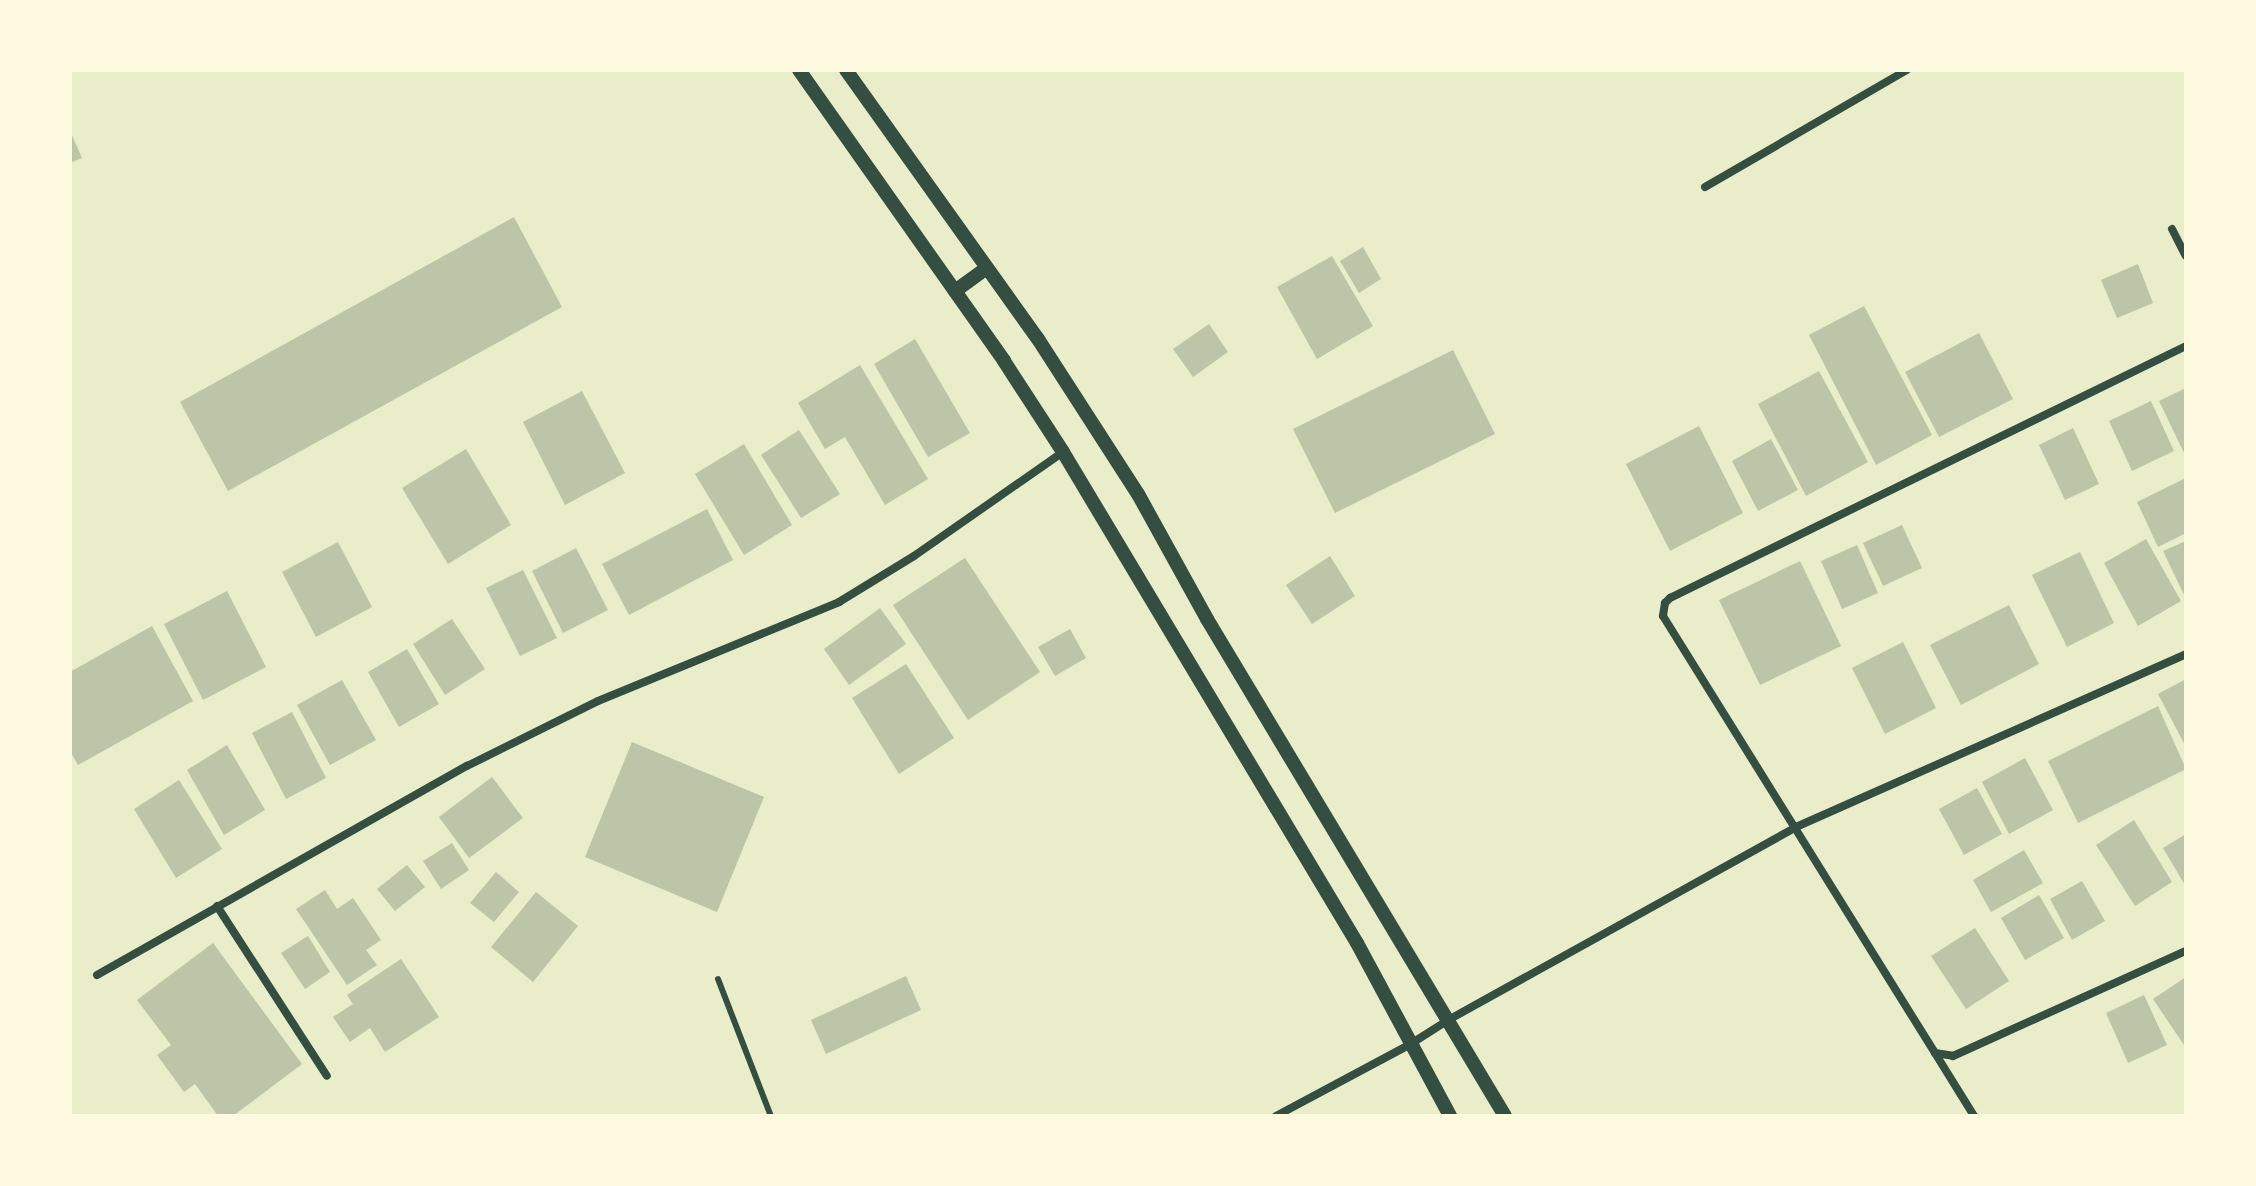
<!DOCTYPE html>
<style>
body{margin:0}
#map{position:relative;width:2256px;height:1186px;overflow:hidden;background:#e9edc9;font-family:"DejaVu Sans",sans-serif}
div>[style]{position:absolute}
[style*='--x']{left:calc(var(--x)*1px);top:calc(var(--y)*1px);width:calc(var(--w)*1px);rotate:calc(var(--a)*1deg)}
.building>*{inset:0;background:#bcc5a7}
.service>*{height:6px;margin:-3px;padding:0 3px;transform-origin:3px;border-radius:3px;background:#344e41}
.minor>*{height:8px;margin:-4px;padding:0 4px;transform-origin:4px;border-radius:4px;background:#344e41}
.tertiary>*{height:14px;margin:-7px;padding:0 7px;transform-origin:7px;border-radius:7px;background:#344e41}
span{translate:-50% -50%;white-space:nowrap;text-align:center;line-height:1.15;-webkit-text-stroke:8px #fefae0;paint-order:stroke}
.frame{position:absolute;inset:0;border:72px solid #fefae0;pointer-events:none}
</style>
<div id="map">
<div class="building">
<div style="clip-path:polygon(70px 131px,82px 158px,70px 163px)"></div>
<div style="clip-path:polygon(514px 217px,562px 307px,228px 491px,180px 402px)"></div>
<div style="clip-path:polygon(1363px 247px,1381px 279px,1359px 293px,1340px 261px)"></div>
<div style="clip-path:polygon(1332px 256px,1373px 326px,1317px 359px,1277px 287px)"></div>
<div style="clip-path:polygon(2138px 264px,2153px 303px,2117px 318px,2101px 280px)"></div>
<div style="clip-path:polygon(1864px 306px,1932px 435px,1876px 465px,1809px 335px)"></div>
<div style="clip-path:polygon(1209px 324px,1228px 352px,1193px 377px,1173px 349px)"></div>
<div style="clip-path:polygon(1979px 333px,2013px 399px,1939px 437px,1905px 372px)"></div>
<div style="clip-path:polygon(915px 339px,970px 433px,928px 457px,874px 364px)"></div>
<div style="clip-path:polygon(1453px 350px,1495px 434px,1335px 513px,1293px 429px)"></div>
<div style="clip-path:polygon(860px 365px,928px 479px,885px 505px,845px 437px,825px 449px,798px 403px)"></div>
<div style="clip-path:polygon(1819px 371px,1868px 462px,1806px 496px,1758px 404px)"></div>
<div style="clip-path:polygon(2186px 388px,2186px 457px,2159px 401px)"></div>
<div style="clip-path:polygon(582px 391px,625px 473px,565px 505px,523px 422px)"></div>
<div style="clip-path:polygon(2151px 401px,2174px 451px,2132px 471px,2109px 421px)"></div>
<div style="clip-path:polygon(1699px 426px,1743px 513px,1670px 551px,1626px 464px)"></div>
<div style="clip-path:polygon(2073px 428px,2099px 484px,2065px 500px,2039px 445px)"></div>
<div style="clip-path:polygon(799px 430px,840px 494px,801px 518px,761px 455px)"></div>
<div style="clip-path:polygon(1771px 439px,1798px 490px,1758px 511px,1732px 461px)"></div>
<div style="clip-path:polygon(744px 444px,792px 525px,744px 555px,695px 474px)"></div>
<div style="clip-path:polygon(466px 449px,511px 525px,448px 564px,402px 488px)"></div>
<div style="clip-path:polygon(2186px 478px,2186px 533px,2158px 547px,2137px 502px)"></div>
<div style="clip-path:polygon(707px 509px,733px 560px,629px 615px,602px 564px)"></div>
<div style="clip-path:polygon(1902px 525px,1922px 568px,1883px 586px,1863px 543px)"></div>
<div style="clip-path:polygon(2146px 539px,2181px 601px,2138px 626px,2104px 563px)"></div>
<div style="clip-path:polygon(2186px 541px,2186px 599px,2163px 551px)"></div>
<div style="clip-path:polygon(338px 542px,372px 607px,316px 637px,282px 572px)"></div>
<div style="clip-path:polygon(1857px 545px,1878px 593px,1842px 609px,1821px 561px)"></div>
<div style="clip-path:polygon(576px 548px,608px 610px,563px 633px,532px 571px)"></div>
<div style="clip-path:polygon(2080px 552px,2114px 623px,2067px 647px,2032px 575px)"></div>
<div style="clip-path:polygon(1330px 556px,1355px 596px,1312px 624px,1286px 585px)"></div>
<div style="clip-path:polygon(965px 558px,1040px 672px,968px 720px,893px 605px)"></div>
<div style="clip-path:polygon(1800px 561px,1841px 646px,1760px 685px,1719px 600px)"></div>
<div style="clip-path:polygon(523px 570px,557px 638px,520px 656px,486px 588px)"></div>
<div style="clip-path:polygon(227px 591px,266px 667px,203px 700px,164px 624px)"></div>
<div style="clip-path:polygon(2009px 605px,2039px 664px,1961px 705px,1930px 645px)"></div>
<div style="clip-path:polygon(880px 608px,906px 644px,849px 685px,824px 649px)"></div>
<div style="clip-path:polygon(452px 619px,485px 669px,445px 695px,413px 644px)"></div>
<div style="clip-path:polygon(152px 626px,193px 701px,78px 765px,70px 751px,70px 672px)"></div>
<div style="clip-path:polygon(1070px 629px,1086px 658px,1055px 676px,1038px 647px)"></div>
<div style="clip-path:polygon(1903px 642px,1936px 708px,1885px 734px,1852px 668px)"></div>
<div style="clip-path:polygon(407px 649px,439px 704px,399px 727px,368px 672px)"></div>
<div style="clip-path:polygon(906px 664px,954px 738px,899px 774px,852px 698px)"></div>
<div style="clip-path:polygon(2186px 679px,2186px 747px,2158px 694px)"></div>
<div style="clip-path:polygon(342px 680px,376px 740px,330px 765px,297px 705px)"></div>
<div style="clip-path:polygon(2158px 706px,2186px 769px,2078px 823px,2048px 761px)"></div>
<div style="clip-path:polygon(292px 712px,326px 778px,286px 799px,252px 733px)"></div>
<div style="clip-path:polygon(632px 742px,764px 797px,717px 912px,585px 857px)"></div>
<div style="clip-path:polygon(227px 745px,265px 810px,224px 835px,187px 770px)"></div>
<div style="clip-path:polygon(2025px 758px,2053px 810px,2009px 834px,1982px 782px)"></div>
<div style="clip-path:polygon(492px 777px,523px 818px,469px 858px,439px 817px)"></div>
<div style="clip-path:polygon(179px 780px,222px 849px,176px 878px,134px 809px)"></div>
<div style="clip-path:polygon(1977px 788px,2002px 834px,1964px 855px,1939px 809px)"></div>
<div style="clip-path:polygon(2134px 820px,2172px 882px,2135px 906px,2096px 845px)"></div>
<div style="clip-path:polygon(2186px 834px,2186px 887px,2163px 848px)"></div>
<div style="clip-path:polygon(452px 843px,469px 870px,441px 889px,423px 861px)"></div>
<div style="clip-path:polygon(2024px 850px,2043px 883px,1991px 912px,1973px 880px)"></div>
<div style="clip-path:polygon(407px 865px,425px 887px,395px 911px,377px 889px)"></div>
<div style="clip-path:polygon(496px 872px,519px 892px,494px 922px,470px 903px)"></div>
<div style="clip-path:polygon(2082px 881px,2105px 921px,2072px 940px,2050px 899px)"></div>
<div style="clip-path:polygon(325px 890px,337px 909px,353px 898px,381px 940px,366px 950px,377px 965px,347px 985px,296px 909px)"></div>
<div style="clip-path:polygon(536px 892px,578px 926px,533px 982px,491px 947px)"></div>
<div style="clip-path:polygon(2039px 895px,2064px 938px,2025px 960px,2001px 918px)"></div>
<div style="clip-path:polygon(1975px 928px,2009px 981px,1966px 1009px,1931px 956px)"></div>
<div style="clip-path:polygon(308px 936px,330px 972px,305px 989px,281px 953px)"></div>
<div style="clip-path:polygon(213px 943px,302px 1064px,233px 1116px,218px 1116px,195px 1084px,184px 1092px,157px 1055px,171px 1045px,137px 1000px)"></div>
<div style="clip-path:polygon(401px 959px,439px 1017px,385px 1052px,370px 1028px,350px 1042px,333px 1017px,353px 1004px,347px 995px)"></div>
<div style="clip-path:polygon(906px 976px,921px 1010px,826px 1054px,811px 1020px)"></div>
<div style="clip-path:polygon(2186px 977px,2186px 1044px,2184px 1045px,2153px 999px)"></div>
<div style="clip-path:polygon(2144px 995px,2167px 1045px,2128px 1063px,2106px 1013px)"></div>
</div>
<div class="service">
<div style="--x:718;--y:979;--w:147;--a:68.9"></div>
</div>
<div class="minor">
<div style="--x:1705;--y:187;--w:233;--a:-30.1"></div>
<div style="--x:2172;--y:229;--w:30;--a:63"></div>
<div style="--x:2186;--y:346;--w:574;--a:153.97"></div>
<div style="--x:1670;--y:598;--w:7;--a:135"></div>
<div style="--x:1665;--y:603;--w:13;--a:99"></div>
<div style="--x:1663;--y:616;--w:515;--a:58.1"></div>
<div style="--x:1935;--y:1053;--w:18;--a:9"></div>
<div style="--x:1953;--y:1056;--w:256;--a:-24.3"></div>
<div style="--x:217;--y:906;--w:202;--a:57.1"></div>
<div style="--x:97;--y:975;--w:425;--a:-29.5"></div>
<div style="--x:467;--y:766;--w:146;--a:-26.4"></div>
<div style="--x:598;--y:701;--w:261;--a:-22.3"></div>
<div style="--x:839;--y:602;--w:88;--a:-31.5"></div>
<div style="--x:914;--y:556;--w:182;--a:-34.9"></div>
<div style="--x:1935;--y:1053;--w:74;--a:58.2"></div>
<div style="--x:1276;--y:1116;--w:151;--a:-28.1"></div>
<div style="--x:1409;--y:1045;--w:49;--a:-32.4"></div>
<div style="--x:1450;--y:1019;--w:396;--a:-29"></div>
<div style="--x:1796;--y:827;--w:427;--a:-23.9"></div>
</div>
<div class="tertiary">
<div style="--x:799;--y:70;--w:356;--a:54.8"></div>
<div style="--x:1004;--y:361;--w:108;--a:57"></div>
<div style="--x:1063;--y:452;--w:572;--a:59.09"></div>
<div style="--x:1357;--y:943;--w:196;--a:61.7"></div>
<div style="--x:846;--y:70;--w:330;--a:54.5"></div>
<div style="--x:1038;--y:339;--w:184;--a:57.2"></div>
<div style="--x:1138;--y:494;--w:143;--a:61.1"></div>
<div style="--x:1207;--y:619;--w:579;--a:59.05"></div>
<div style="--x:955;--y:291;--w:39;--a:-36"></div>
</div>
<div class="frame"></div>
</div>
